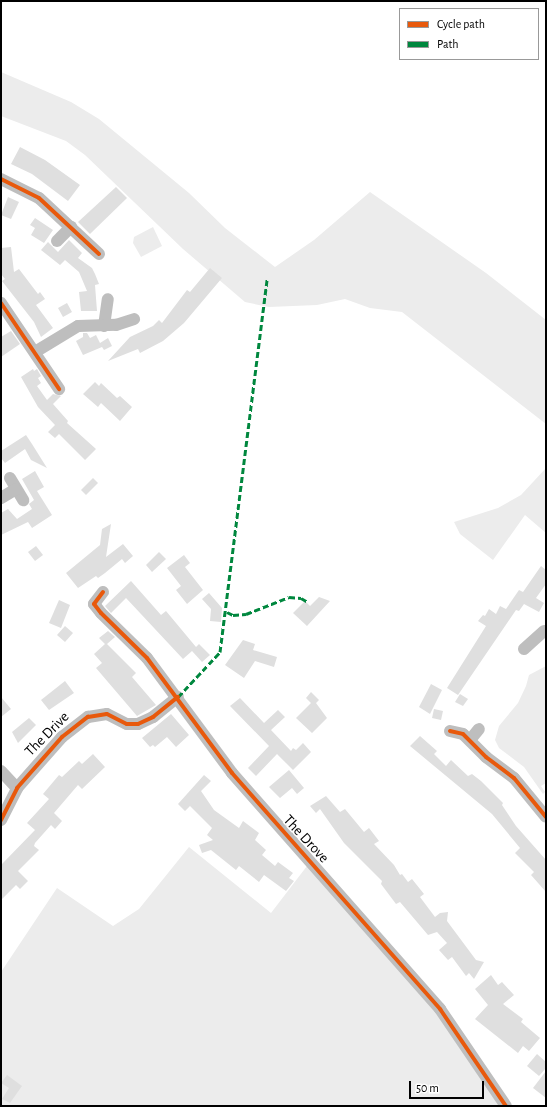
<!DOCTYPE html>
<style>
body{margin:0}
#map{position:relative;width:547px;height:1107px;overflow:hidden;background:#fff;font-family:"Alegreya Sans",sans-serif}
div>[style]{position:absolute}
[style*='--x']{left:calc(var(--x)*1px);top:calc(var(--y)*1px);width:calc(var(--w)*1px);rotate:calc(var(--a)*1deg)}
.green>*{inset:0;background:#ececec}
.building>*{inset:0;background:#dfdfdf}
.minor>*{height:12px;margin:-6px;padding:0 6px;transform-origin:6px;border-radius:6px;background:#bebebe}
.quiet>*{height:3px;margin-top:-1.5px;transform-origin:0;background:repeating-linear-gradient(90deg,#00873e 0 6px,transparent 0 9px)}
.cycleway>*{height:4px;margin:-2px;padding:0 2px;transform-origin:2px;border-radius:2px;background:#e8590c}
span{translate:-50% -50%;white-space:nowrap;text-align:center;line-height:1.15;-webkit-text-stroke:3px #fff;paint-order:stroke}
.street-label{font-size:15px;color:#000}
.frame{position:absolute;inset:0;border:2px solid #000;pointer-events:none}
.legend{position:absolute;left:399px;top:8px;width:140px;height:52px;box-sizing:border-box;background:#fff;border:1px solid #999;margin:0;padding:5px 7px;list-style:none;font-size:12px;color:#000}
.legend li{display:flex;align-items:center;gap:8px;height:20px}
.legend b{width:20px;border:1px solid #999}
.scale{position:absolute;left:409px;top:1081px;width:75px;height:18px;box-sizing:border-box;border:2px solid #000;border-top:0;padding-left:5px;font-size:12px;line-height:14px;white-space:nowrap;color:#000;-webkit-text-stroke:3px #fff;paint-order:stroke}
</style>
<div id="map">
<div class="green">
<div style="clip-path:polygon(1px 72px,71px 102px,99px 119px,189px 193px,225px 228px,275px 267px,314px 240px,370px 192px,486px 273px,546px 320px,546px 424px,402px 312px,370px 308px,345px 299px,317px 305px,269px 307px,245px 302px,183px 249px,85px 155px,66px 141px,1px 116px)"></div>
<div style="clip-path:polygon(153px 227px,162px 246px,141px 257px,133px 243px,134px 237px)"></div>
<div style="clip-path:polygon(546px 468px,546px 533px,525px 515px,493px 560px,460px 534px,454px 522px,498px 508px,521px 495px)"></div>
<div style="clip-path:polygon(546px 666px,546px 783px,541px 786px,545px 792px,543px 794px,524px 767px,499px 748px,495px 740px,499px 726px,518px 703px,526px 686px,529px 675px)"></div>
<div style="clip-path:polygon(189px 847px,271px 913px,307px 866px,439px 1013px,503px 1106px,1px 1106px,1px 972px,57px 888px,113px 926px,139px 909px)"></div>
</div>
<div class="building">
<div style="clip-path:polygon(20px 147px,45px 160px,80px 185px,68px 201px,32px 174px,11px 164px)"></div>
<div style="clip-path:polygon(116px 187px,127px 198px,90px 234px,78px 222px)"></div>
<div style="clip-path:polygon(8px 197px,19px 202px,11px 219px,1px 215px)"></div>
<div style="clip-path:polygon(35px 218px,53px 230px,44px 243px,31px 235px,35px 228px,30px 225px)"></div>
<div style="clip-path:polygon(69px 240px,82px 253px,78px 258px,92px 268px,95px 274px,99px 284px,95px 285px,97px 311px,81px 311px,79px 292px,87px 291px,79px 272px,65px 260px,60px 265px,41px 250px,48px 242px,58px 252px)"></div>
<div style="clip-path:polygon(11px 247px,14px 272px,19px 269px,38px 294px,40px 292px,45px 299px,36px 305px,53px 328px,41px 337px,34px 322px,2px 281px,5px 279px,1px 274px,1px 248px)"></div>
<div style="clip-path:polygon(210px 268px,222px 278px,184px 323px,163px 341px,140px 353px,138px 349px,108px 361px,130px 337px,153px 326px,159px 320px,162px 323px,187px 290px,190px 292px)"></div>
<div style="clip-path:polygon(67px 303px,72px 312px,63px 317px,58px 308px)"></div>
<div style="clip-path:polygon(11px 331px,20px 344px,1px 357px,1px 337px)"></div>
<div style="clip-path:polygon(83px 333px,87px 333px,90px 338px,96px 335px,100px 343px,108px 338px,112px 346px,104px 350px,102px 347px,83px 355px,76px 341px,83px 337px)"></div>
<div style="clip-path:polygon(33px 369px,34px 371px,37px 369px,41px 376px,38px 378px,41px 383px,37px 386px,47px 400px,53px 394px,61px 396px,53px 404px,68px 421px,67px 423px,96px 449px,85px 460px,59px 434px,55px 438px,48px 432px,55px 425px,38px 407px,21px 377px)"></div>
<div style="clip-path:polygon(95px 382px,99px 386px,101px 383px,117px 398px,120px 396px,132px 407px,120px 421px,101px 403px,98px 407px,83px 394px)"></div>
<div style="clip-path:polygon(26px 435px,32px 444px,47px 468px,31px 460px,25px 449px,5px 463px,1px 458px,1px 451px)"></div>
<div style="clip-path:polygon(35px 471px,44px 487px,37px 491px,52px 515px,32px 528px,28px 522px,1px 535px,1px 513px,8px 509px,17px 519px,32px 509px,29px 504px,34px 500px,22px 479px)"></div>
<div style="clip-path:polygon(93px 478px,98px 483px,86px 495px,81px 490px)"></div>
<div style="clip-path:polygon(111px 524px,106px 557px,123px 544px,133px 556px,125px 563px,122px 559px,105px 573px,98px 578px,96px 576px,78px 588px,66px 573px,100px 545px,102px 529px)"></div>
<div style="clip-path:polygon(36px 546px,43px 555px,35px 561px,28px 552px)"></div>
<div style="clip-path:polygon(159px 552px,166px 559px,152px 572px,146px 565px)"></div>
<div style="clip-path:polygon(184px 555px,190px 563px,185px 567px,203px 590px,187px 604px,176px 590px,181px 586px,167px 568px)"></div>
<div style="clip-path:polygon(541px 566px,546px 570px,546px 584px,536px 598px,544px 603px,539px 612px,524px 604px,519px 611px,516px 610px,458px 695px,447px 688px,486px 626px,478px 621px,483px 615px,485px 616px,489px 609px,496px 614px,500px 606px,506px 609px,519px 590px,523px 592px)"></div>
<div style="clip-path:polygon(131px 581px,161px 615px,166px 611px,196px 647px,199px 644px,210px 655px,202px 662px,192px 651px,183px 659px,126px 598px,111px 613px,105px 606px)"></div>
<div style="clip-path:polygon(209px 593px,222px 608px,221px 622px,210px 621px,211px 609px,202px 599px)"></div>
<div style="clip-path:polygon(319px 597px,330px 601px,307px 626px,293px 613px,305px 601px,310px 606px)"></div>
<div style="clip-path:polygon(59px 600px,70px 605px,61px 628px,49px 623px)"></div>
<div style="clip-path:polygon(65px 626px,73px 633px,65px 642px,57px 635px)"></div>
<div style="clip-path:polygon(108px 631px,115px 637px,107px 644px,136px 673px,132px 677px,156px 705px,137px 716px,96px 668px,102px 663px,94px 654px,105px 644px,99px 638px)"></div>
<div style="clip-path:polygon(243px 640px,255px 644px,253px 650px,277px 657px,274px 667px,255px 661px,244px 678px,225px 665px)"></div>
<div style="clip-path:polygon(65px 681px,74px 693px,49px 710px,41px 700px)"></div>
<div style="clip-path:polygon(431px 684px,442px 690px,430px 714px,419px 707px)"></div>
<div style="clip-path:polygon(311px 692px,319px 700px,316px 703px,327px 718px,312px 733px,296px 718px,311px 703px,306px 698px)"></div>
<div style="clip-path:polygon(460px 694px,468px 699px,463px 706px,455px 702px)"></div>
<div style="clip-path:polygon(1px 697px,11px 709px,1px 717px)"></div>
<div style="clip-path:polygon(240px 698px,264px 723px,278px 710px,285px 717px,271px 730px,291px 751px,293px 748px,296px 750px,303px 743px,311px 752px,293px 770px,277px 754px,256px 776px,248px 768px,269px 746px,230px 706px)"></div>
<div style="clip-path:polygon(434px 709px,443px 711px,441px 720px,432px 718px)"></div>
<div style="clip-path:polygon(171px 714px,189px 735px,176px 747px,167px 737px,155px 747px,153px 745px,150px 747px,142px 738px)"></div>
<div style="clip-path:polygon(29px 718px,36px 725px,18px 743px,12px 732px)"></div>
<div style="clip-path:polygon(420px 736px,437px 751px,434px 754px,446px 766px,451px 760px,468px 776px,472px 774px,481px 781px,503px 803px,502px 805px,516px 826px,546px 860px,546px 892px,531px 875px,534px 872px,515px 853px,520px 848px,492px 814px,410px 746px)"></div>
<div style="clip-path:polygon(93px 754px,105px 767px,82px 789px,78px 785px,54px 813px,62px 821px,55px 829px,51px 825px,35px 843px,34px 846px,39px 850px,18px 871px,28px 881px,20px 889px,16px 885px,1px 900px,2px 864px,35px 830px,27px 823px,49px 799px,43px 794px,59px 775px,62px 777px,79px 761px,82px 764px)"></div>
<div style="clip-path:polygon(289px 770px,304px 788px,297px 794px,292px 788px,280px 798px,269px 787px)"></div>
<div style="clip-path:polygon(204px 775px,211px 781px,201px 791px,214px 810px,239px 828px,243px 821px,259px 833px,255px 840px,266px 850px,262px 855px,275px 866px,278px 862px,293px 873px,289px 878px,294px 881px,286px 891px,264px 875px,259px 882px,239px 866px,236px 870px,211px 850px,202px 853px,199px 845px,213px 840px,207px 835px,212px 828px,190px 806px,185px 811px,178px 804px)"></div>
<div style="clip-path:polygon(326px 796px,340px 812px,345px 809px,364px 832px,369px 828px,379px 841px,374px 844px,394px 865px,400px 875px,402px 874px,408px 882px,412px 879px,424px 894px,420px 897px,435px 917px,440px 913px,448px 912px,447px 921px,476px 960px,484px 962px,474px 979px,469px 973px,466px 976px,452px 957px,448px 960px,439px 950px,447px 943px,437px 932px,428px 935px,400px 902px,396px 904px,381px 884px,382px 881px,344px 843px,320px 809px,316px 813px,310px 806px)"></div>
<div style="clip-path:polygon(491px 975px,498px 985px,502px 982px,514px 995px,503px 1004px,523px 1019px,521px 1022px,540px 1038px,529px 1051px,523px 1046px,518px 1053px,475px 1019px,488px 1005px,475px 989px)"></div>
<div style="clip-path:polygon(537px 1054px,546px 1062px,546px 1068px,539px 1076px,527px 1066px)"></div>
<div style="clip-path:polygon(546px 1071px,546px 1098px,533px 1088px)"></div>
<div style="clip-path:polygon(7px 1075px,22px 1086px,10px 1103px,2px 1099px,9px 1088px,1px 1083px)"></div>
</div>
<div class="minor">
<div style="--x:1;--y:179;--w:42;--a:26.6"></div>
<div style="--x:39;--y:198;--w:82;--a:43"></div>
<div style="--x:57;--y:241;--w:20;--a:-45"></div>
<div style="--x:1;--y:303;--w:104;--a:56"></div>
<div style="--x:104;--y:326;--w:27;--a:-82"></div>
<div style="--x:35;--y:352;--w:50;--a:-31.2"></div>
<div style="--x:78;--y:326;--w:38;--a:-2"></div>
<div style="--x:116;--y:325;--w:19;--a:-18"></div>
<div style="--x:10;--y:478;--w:26;--a:59"></div>
<div style="--x:1;--y:498;--w:17;--a:-31"></div>
<div style="--x:103;--y:592;--w:15;--a:127"></div>
<div style="--x:94;--y:604;--w:11;--a:52"></div>
<div style="--x:101;--y:613;--w:64;--a:44.4"></div>
<div style="--x:147;--y:658;--w:143;--a:53.5"></div>
<div style="--x:232;--y:773;--w:315;--a:48.6"></div>
<div style="--x:440;--y:1009;--w:117;--a:55.8"></div>
<div style="--x:524;--y:649;--w:27;--a:-42"></div>
<div style="--x:450;--y:731;--w:13;--a:13"></div>
<div style="--x:463;--y:734;--w:33;--a:45"></div>
<div style="--x:486;--y:757;--w:35;--a:37"></div>
<div style="--x:514;--y:778;--w:50;--a:50.6"></div>
<div style="--x:470;--y:740;--w:14;--a:-51"></div>
<div style="--x:1;--y:771;--w:23;--a:47"></div>
<div style="--x:1;--y:820;--w:36;--a:-63"></div>
<div style="--x:17;--y:788;--w:68;--a:-48.6"></div>
<div style="--x:62;--y:737;--w:33;--a:-38"></div>
<div style="--x:88;--y:717;--w:19;--a:-9"></div>
<div style="--x:107;--y:714;--w:22;--a:27"></div>
<div style="--x:127;--y:724;--w:11;--a:0"></div>
<div style="--x:138;--y:724;--w:17;--a:-25"></div>
<div style="--x:153;--y:717;--w:32;--a:-39"></div>
</div>
<div class="quiet">
<div style="--x:227;--y:612;--w:7;--a:27"></div>
<div style="--x:233;--y:615;--w:13;--a:-4"></div>
<div style="--x:246;--y:614;--w:46;--a:-21.6"></div>
<div style="--x:289;--y:597;--w:12;--a:5"></div>
<div style="--x:301;--y:598;--w:8;--a:30"></div>
<div style="--x:178;--y:697;--w:62;--a:-47"></div>
<div style="--x:220;--y:652;--w:376;--a:-82.8"></div>
</div>
<div class="cycleway">
<div style="--x:1;--y:179;--w:42;--a:26.6"></div>
<div style="--x:39;--y:198;--w:82;--a:43"></div>
<div style="--x:1;--y:303;--w:104;--a:56"></div>
<div style="--x:103;--y:592;--w:15;--a:127"></div>
<div style="--x:94;--y:604;--w:11;--a:52"></div>
<div style="--x:101;--y:613;--w:64;--a:44.4"></div>
<div style="--x:147;--y:658;--w:143;--a:53.5"></div>
<div style="--x:232;--y:773;--w:315;--a:48.6"></div>
<div style="--x:440;--y:1009;--w:117;--a:55.8"></div>
<div style="--x:450;--y:731;--w:13;--a:13"></div>
<div style="--x:463;--y:734;--w:33;--a:45"></div>
<div style="--x:486;--y:757;--w:35;--a:37"></div>
<div style="--x:514;--y:778;--w:50;--a:50.6"></div>
<div style="--x:1;--y:820;--w:36;--a:-63"></div>
<div style="--x:17;--y:788;--w:68;--a:-48.6"></div>
<div style="--x:62;--y:737;--w:33;--a:-38"></div>
<div style="--x:88;--y:717;--w:19;--a:-9"></div>
<div style="--x:107;--y:714;--w:22;--a:27"></div>
<div style="--x:127;--y:724;--w:11;--a:0"></div>
<div style="--x:138;--y:724;--w:17;--a:-25"></div>
<div style="--x:153;--y:717;--w:32;--a:-39"></div>
</div>
<div class="street-label">
<span style="left:47px;top:734px;rotate:-45deg">The Drive</span>
<span style="left:306px;top:839px;rotate:47deg">The Drove</span>
</div>
<div class="frame"></div>
<ul class="legend">
<li><b style="height:5px;background:#e8590c"></b>Cycle path</li>
<li><b style="height:5px;background:#00873e"></b>Path</li>
</ul>
<div class="scale">50 m</div>
</div>
